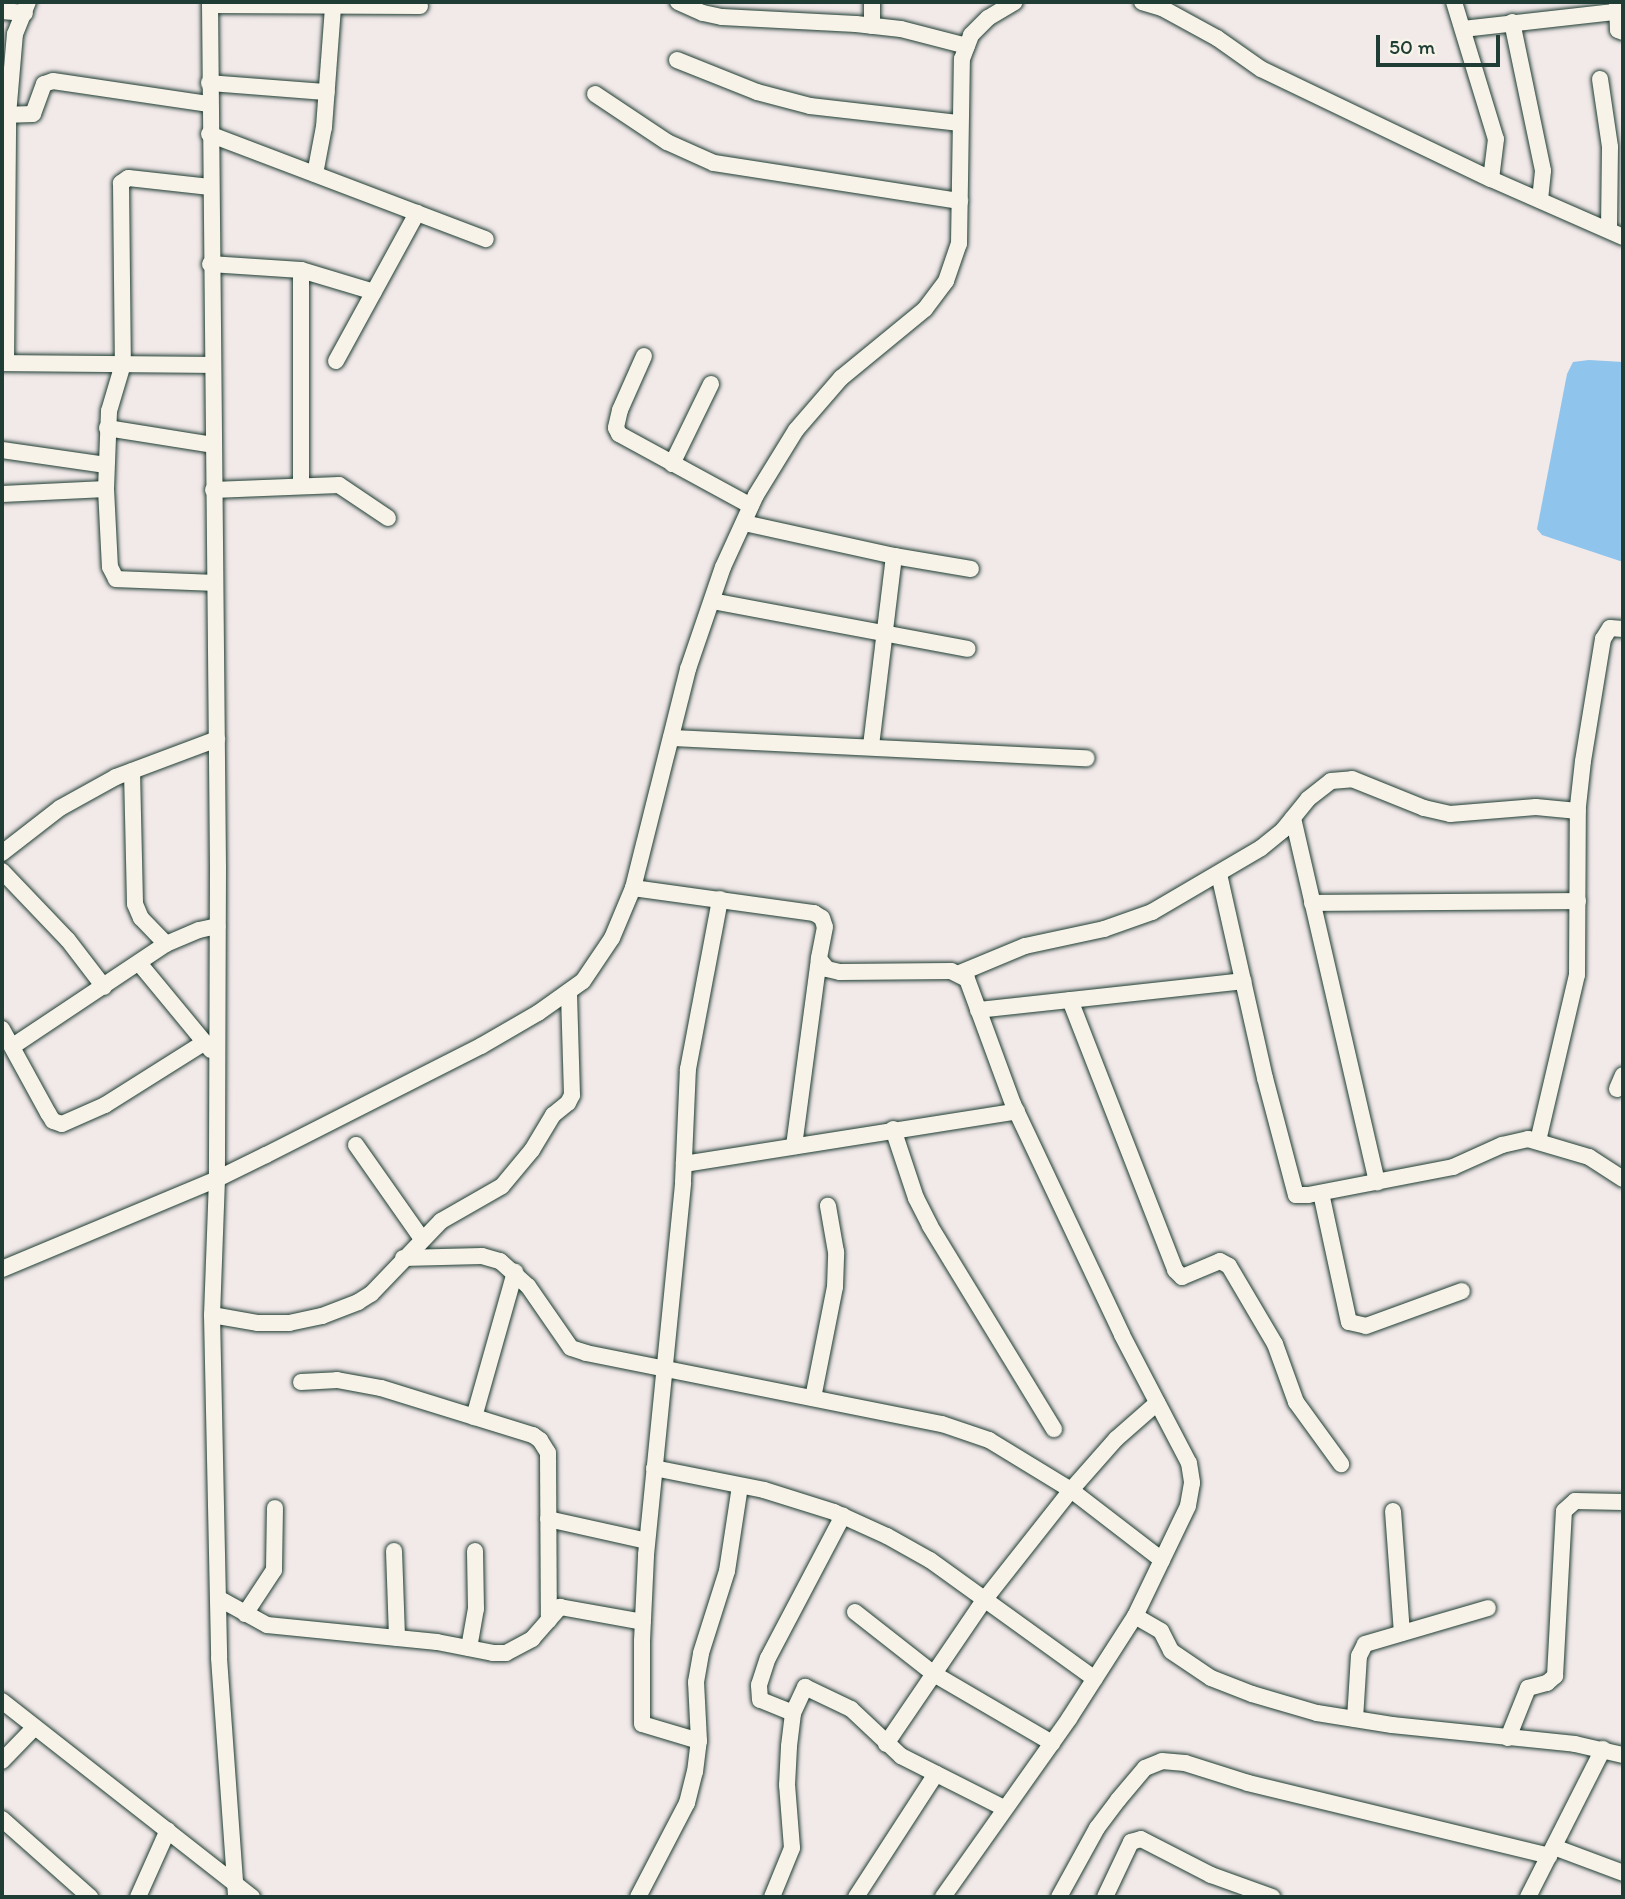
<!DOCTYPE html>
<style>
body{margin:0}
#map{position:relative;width:1625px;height:1899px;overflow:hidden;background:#f2e9e9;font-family:Itim,sans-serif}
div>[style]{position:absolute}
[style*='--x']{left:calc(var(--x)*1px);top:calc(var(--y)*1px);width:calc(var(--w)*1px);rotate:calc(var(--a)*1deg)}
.water>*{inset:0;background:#8fc4ec}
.roads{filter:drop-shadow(0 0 2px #1f3d34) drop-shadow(0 0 2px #1f3d34)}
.street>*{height:16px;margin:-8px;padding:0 8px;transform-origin:8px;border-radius:8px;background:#f7f3e8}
span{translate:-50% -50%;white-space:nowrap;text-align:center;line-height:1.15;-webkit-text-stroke:6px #f7f3e8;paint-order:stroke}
.frame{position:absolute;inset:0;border:4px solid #1f3d34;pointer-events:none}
.scale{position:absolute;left:1376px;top:35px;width:124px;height:32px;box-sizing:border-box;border:4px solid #1f3d34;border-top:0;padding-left:9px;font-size:21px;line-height:24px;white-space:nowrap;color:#1f3d34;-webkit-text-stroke:5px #f7f3e8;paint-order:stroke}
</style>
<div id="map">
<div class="water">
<div style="clip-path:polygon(1589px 360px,1623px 362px,1623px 562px,1542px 535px,1537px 529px,1567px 374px,1573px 362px)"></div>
</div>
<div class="roads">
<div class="street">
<div style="--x:210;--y:2;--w:865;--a:89.47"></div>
<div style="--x:218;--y:867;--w:312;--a:90.2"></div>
<div style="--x:217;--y:1179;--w:136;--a:92.1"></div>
<div style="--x:212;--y:1315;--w:343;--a:88.8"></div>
<div style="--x:219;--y:1658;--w:240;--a:85.9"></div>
<div style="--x:678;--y:2;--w:27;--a:24"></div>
<div style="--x:703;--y:13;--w:19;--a:12"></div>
<div style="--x:722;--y:17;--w:134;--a:3"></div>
<div style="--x:856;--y:24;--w:45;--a:6.3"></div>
<div style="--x:901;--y:29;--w:68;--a:14.4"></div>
<div style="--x:1142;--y:2;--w:21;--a:17"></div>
<div style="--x:1162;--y:8;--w:63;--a:28.6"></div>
<div style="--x:1217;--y:38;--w:54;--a:35.2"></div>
<div style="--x:1261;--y:69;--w:255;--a:25.6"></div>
<div style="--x:1491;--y:179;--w:144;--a:23.7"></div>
<div style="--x:1454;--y:2;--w:143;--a:73"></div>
<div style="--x:1496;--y:139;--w:40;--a:97.1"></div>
<div style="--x:1617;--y:2;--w:28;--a:88"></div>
<div style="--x:1618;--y:30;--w:5;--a:22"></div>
<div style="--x:210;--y:5;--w:210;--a:0.3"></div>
<div style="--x:2;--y:11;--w:23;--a:5"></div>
<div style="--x:1512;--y:22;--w:152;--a:78.2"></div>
<div style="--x:1543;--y:171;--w:29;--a:96"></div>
<div style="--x:872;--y:26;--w:24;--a:-90"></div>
<div style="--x:1463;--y:29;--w:161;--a:-6.4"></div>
<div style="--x:677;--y:60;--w:86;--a:21.8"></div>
<div style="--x:757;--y:92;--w:55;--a:14.8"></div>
<div style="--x:810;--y:106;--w:151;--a:6.5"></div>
<div style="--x:1600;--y:79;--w:69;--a:81.6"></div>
<div style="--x:1610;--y:147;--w:83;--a:90.7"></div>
<div style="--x:209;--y:83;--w:118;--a:4.4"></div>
<div style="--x:595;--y:94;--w:87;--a:33.7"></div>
<div style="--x:667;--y:142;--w:51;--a:24.1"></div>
<div style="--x:714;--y:163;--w:249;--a:8.8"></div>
<div style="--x:2;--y:115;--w:31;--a:-2"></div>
<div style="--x:33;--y:114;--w:32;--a:-70"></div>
<div style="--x:44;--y:84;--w:9;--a:-18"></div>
<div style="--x:53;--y:81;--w:158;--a:8.4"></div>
<div style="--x:209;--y:134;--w:296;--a:20.8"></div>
<div style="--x:315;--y:174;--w:48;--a:-79.2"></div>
<div style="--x:324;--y:127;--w:121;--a:-85.7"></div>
<div style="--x:210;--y:187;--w:82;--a:-173.7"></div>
<div style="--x:128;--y:178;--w:9;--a:144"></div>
<div style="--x:121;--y:183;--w:181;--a:89.4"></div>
<div style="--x:123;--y:364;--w:49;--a:106.6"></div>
<div style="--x:109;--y:411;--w:78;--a:92.2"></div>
<div style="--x:106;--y:489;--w:78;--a:87.1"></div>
<div style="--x:110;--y:567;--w:13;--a:63"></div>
<div style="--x:116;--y:579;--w:99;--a:2.3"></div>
<div style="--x:210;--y:264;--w:91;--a:3.8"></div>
<div style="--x:301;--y:270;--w:76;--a:16.8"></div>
<div style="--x:644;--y:356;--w:59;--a:114"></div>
<div style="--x:620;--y:410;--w:18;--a:103"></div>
<div style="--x:616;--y:428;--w:7;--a:63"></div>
<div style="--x:619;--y:434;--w:150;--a:28.6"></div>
<div style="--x:336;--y:361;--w:169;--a:-61.3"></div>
<div style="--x:2;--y:363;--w:210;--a:0.5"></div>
<div style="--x:6;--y:363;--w:248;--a:-89.5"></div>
<div style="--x:8;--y:115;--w:81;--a:-85.1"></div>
<div style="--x:15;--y:34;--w:35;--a:-68"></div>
<div style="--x:107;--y:428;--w:107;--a:9.1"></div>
<div style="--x:2;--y:450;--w:105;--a:8.2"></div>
<div style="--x:672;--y:464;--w:89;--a:-64"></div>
<div style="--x:301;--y:486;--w:216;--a:-90"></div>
<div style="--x:213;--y:490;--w:126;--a:-2.3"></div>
<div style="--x:339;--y:485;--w:59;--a:34"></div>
<div style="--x:2;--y:494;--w:104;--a:-2.8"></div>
<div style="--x:744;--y:523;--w:154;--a:12.4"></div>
<div style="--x:894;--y:556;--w:192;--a:96.9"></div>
<div style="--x:894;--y:556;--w:78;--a:9.6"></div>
<div style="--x:712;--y:601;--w:260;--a:10.6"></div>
<div style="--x:671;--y:738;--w:416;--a:2.8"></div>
<div style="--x:132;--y:771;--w:133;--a:88.7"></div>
<div style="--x:135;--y:904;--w:15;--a:67"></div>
<div style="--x:141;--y:918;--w:36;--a:46"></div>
<div style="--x:1293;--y:818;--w:374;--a:77"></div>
<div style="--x:2;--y:853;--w:73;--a:-37.8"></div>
<div style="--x:60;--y:808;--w:64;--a:-29"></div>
<div style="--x:116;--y:777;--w:108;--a:-20.6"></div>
<div style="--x:2;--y:871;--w:95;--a:46.3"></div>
<div style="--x:68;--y:940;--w:59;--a:52.5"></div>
<div style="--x:1219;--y:874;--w:209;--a:77.3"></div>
<div style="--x:1265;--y:1078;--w:121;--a:75.2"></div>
<div style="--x:1296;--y:1195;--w:12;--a:0"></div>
<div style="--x:1308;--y:1195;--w:148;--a:-10.9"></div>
<div style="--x:1453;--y:1167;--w:54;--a:-24.2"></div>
<div style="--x:1502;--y:1145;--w:27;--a:-13"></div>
<div style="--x:1528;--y:1139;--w:64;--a:16.4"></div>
<div style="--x:1589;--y:1157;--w:40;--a:32.9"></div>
<div style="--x:633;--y:888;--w:183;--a:7.9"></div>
<div style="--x:814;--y:913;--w:9;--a:32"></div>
<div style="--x:822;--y:918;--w:9;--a:72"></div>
<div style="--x:825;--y:927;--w:33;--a:101"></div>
<div style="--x:819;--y:959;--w:13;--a:51"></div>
<div style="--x:827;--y:969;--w:13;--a:13"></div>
<div style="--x:840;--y:972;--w:111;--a:-0.5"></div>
<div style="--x:951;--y:971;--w:18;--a:27"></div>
<div style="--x:967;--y:979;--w:133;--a:69.8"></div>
<div style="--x:1013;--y:1104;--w:255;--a:64.7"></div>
<div style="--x:1122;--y:1335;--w:144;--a:62.4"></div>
<div style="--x:1189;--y:1463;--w:20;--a:81"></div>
<div style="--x:1192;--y:1483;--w:23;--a:100"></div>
<div style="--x:1188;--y:1506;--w:122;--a:115.7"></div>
<div style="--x:1135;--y:1616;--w:122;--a:122.7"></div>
<div style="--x:1069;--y:1719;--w:218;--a:125.3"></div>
<div style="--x:1312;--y:903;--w:266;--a:-0.4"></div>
<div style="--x:139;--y:963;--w:113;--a:50.4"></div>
<div style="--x:960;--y:973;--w:70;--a:-22.6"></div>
<div style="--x:1025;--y:946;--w:81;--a:-12.1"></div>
<div style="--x:1104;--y:929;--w:51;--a:-19.5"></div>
<div style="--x:1152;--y:912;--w:126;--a:-30.4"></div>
<div style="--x:1261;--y:848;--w:28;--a:-39"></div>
<div style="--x:1283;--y:830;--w:40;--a:-51"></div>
<div style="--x:1308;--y:799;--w:29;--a:-38"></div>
<div style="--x:1331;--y:781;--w:21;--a:-5"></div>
<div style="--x:1352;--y:779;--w:78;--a:21.9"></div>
<div style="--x:1424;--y:808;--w:27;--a:13"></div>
<div style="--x:1450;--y:814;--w:86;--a:-4.7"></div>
<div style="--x:1536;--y:807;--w:42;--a:5.4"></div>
<div style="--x:1070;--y:1000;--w:290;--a:68.7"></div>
<div style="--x:1175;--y:1270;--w:10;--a:45"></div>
<div style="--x:1182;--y:1277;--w:41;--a:-22.8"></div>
<div style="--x:1220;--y:1261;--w:10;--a:29"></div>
<div style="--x:1229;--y:1266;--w:91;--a:59.5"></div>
<div style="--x:1275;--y:1344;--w:62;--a:70.1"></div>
<div style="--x:1296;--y:1402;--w:77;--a:54"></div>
<div style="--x:978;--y:1010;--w:267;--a:-6.2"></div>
<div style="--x:2;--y:1029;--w:96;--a:61.3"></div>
<div style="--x:48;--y:1113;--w:9;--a:58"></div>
<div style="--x:53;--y:1121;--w:9;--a:18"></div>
<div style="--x:62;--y:1124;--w:47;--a:-23.8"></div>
<div style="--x:105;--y:1105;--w:118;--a:-32.2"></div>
<div style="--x:13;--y:1046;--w:184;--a:-33.7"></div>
<div style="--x:166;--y:944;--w:36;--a:-23"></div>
<div style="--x:199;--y:930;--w:19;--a:-12"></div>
<div style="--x:1617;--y:1089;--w:15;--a:-67"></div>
<div style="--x:893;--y:1129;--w:73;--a:71.6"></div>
<div style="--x:916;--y:1198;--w:31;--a:63"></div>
<div style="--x:930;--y:1226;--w:238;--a:58.6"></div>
<div style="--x:1538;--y:1141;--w:171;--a:-76.8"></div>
<div style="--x:1577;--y:975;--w:169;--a:-89.7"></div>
<div style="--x:1578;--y:806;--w:45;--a:-83.7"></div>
<div style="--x:1583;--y:761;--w:124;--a:-80.7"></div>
<div style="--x:1603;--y:639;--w:13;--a:-58"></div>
<div style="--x:1610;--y:628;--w:13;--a:4"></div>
<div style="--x:356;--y:1145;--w:115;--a:54.9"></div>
<div style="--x:794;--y:1146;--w:189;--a:-82.4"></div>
<div style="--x:684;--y:1164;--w:337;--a:-9"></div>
<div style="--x:1321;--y:1193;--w:132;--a:77.8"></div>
<div style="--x:1349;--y:1322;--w:17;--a:13"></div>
<div style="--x:1366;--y:1326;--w:102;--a:-20"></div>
<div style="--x:403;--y:1258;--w:79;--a:-1.5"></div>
<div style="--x:482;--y:1256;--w:19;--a:16"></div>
<div style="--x:500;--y:1261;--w:38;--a:42"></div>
<div style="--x:528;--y:1286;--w:75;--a:55.3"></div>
<div style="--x:571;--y:1348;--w:16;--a:18"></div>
<div style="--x:586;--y:1353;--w:363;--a:11.3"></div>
<div style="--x:942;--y:1424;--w:50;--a:18.8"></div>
<div style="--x:989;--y:1440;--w:96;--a:31.4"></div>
<div style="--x:1071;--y:1490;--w:115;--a:37.6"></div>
<div style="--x:2;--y:1269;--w:233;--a:-22.7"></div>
<div style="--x:217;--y:1179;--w:55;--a:-26.1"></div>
<div style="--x:266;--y:1155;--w:241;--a:-26.9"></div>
<div style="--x:481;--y:1046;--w:66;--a:-30.1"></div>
<div style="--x:538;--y:1013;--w:55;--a:-35.4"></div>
<div style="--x:583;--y:981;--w:52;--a:-56"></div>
<div style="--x:612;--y:938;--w:54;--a:-67.2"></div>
<div style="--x:633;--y:888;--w:226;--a:-75.9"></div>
<div style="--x:688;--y:669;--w:108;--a:-71.1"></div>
<div style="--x:723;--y:567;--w:79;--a:-65.4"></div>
<div style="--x:756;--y:495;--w:76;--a:-58.4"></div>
<div style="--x:796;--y:430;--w:69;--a:-49.1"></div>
<div style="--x:841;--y:378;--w:109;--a:-39.4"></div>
<div style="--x:925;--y:309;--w:35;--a:-53"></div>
<div style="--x:946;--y:281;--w:39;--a:-71"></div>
<div style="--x:959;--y:244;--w:185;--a:-89.1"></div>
<div style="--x:962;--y:59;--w:26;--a:-69"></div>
<div style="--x:971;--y:35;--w:24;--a:-45"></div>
<div style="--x:988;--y:18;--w:31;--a:-31"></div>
<div style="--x:212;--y:1315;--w:47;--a:9.9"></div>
<div style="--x:258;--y:1323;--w:31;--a:0"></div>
<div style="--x:289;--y:1323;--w:34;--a:-12"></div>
<div style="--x:322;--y:1316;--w:39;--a:-21"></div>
<div style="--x:358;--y:1302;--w:15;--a:-32"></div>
<div style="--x:371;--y:1294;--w:101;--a:-46.2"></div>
<div style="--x:441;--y:1221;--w:70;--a:-29.8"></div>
<div style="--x:502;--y:1186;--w:47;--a:-50.2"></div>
<div style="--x:532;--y:1150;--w:41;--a:-59"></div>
<div style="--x:553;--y:1115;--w:19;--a:-39"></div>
<div style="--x:568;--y:1103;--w:9;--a:-63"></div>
<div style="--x:572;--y:1095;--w:103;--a:-91.7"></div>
<div style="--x:301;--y:1382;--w:36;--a:-3"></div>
<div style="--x:337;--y:1380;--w:45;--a:10.3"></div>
<div style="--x:381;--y:1388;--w:159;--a:17.2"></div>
<div style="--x:533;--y:1435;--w:9;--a:36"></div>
<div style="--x:540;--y:1440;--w:15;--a:58"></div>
<div style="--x:548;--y:1453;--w:167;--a:89.7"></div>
<div style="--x:813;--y:1398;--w:113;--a:-78.8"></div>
<div style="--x:835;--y:1287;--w:35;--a:-88"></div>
<div style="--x:836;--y:1252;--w:47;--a:-99.9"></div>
<div style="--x:474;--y:1417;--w:151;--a:-74.2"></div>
<div style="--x:654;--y:1468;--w:112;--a:11.3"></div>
<div style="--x:764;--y:1490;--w:73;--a:17.4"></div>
<div style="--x:834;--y:1512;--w:58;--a:24.4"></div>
<div style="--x:887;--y:1536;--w:49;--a:29.2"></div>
<div style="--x:930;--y:1560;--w:203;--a:35.8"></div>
<div style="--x:1393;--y:1511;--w:122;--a:85.8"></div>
<div style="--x:548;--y:1519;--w:101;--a:12.5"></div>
<div style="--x:394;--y:1551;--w:87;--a:88"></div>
<div style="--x:218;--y:1598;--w:56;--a:28.9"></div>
<div style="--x:267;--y:1625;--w:171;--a:5.7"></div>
<div style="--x:437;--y:1642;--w:57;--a:11.1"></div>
<div style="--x:493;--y:1653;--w:13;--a:0"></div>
<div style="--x:506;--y:1653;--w:30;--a:-28"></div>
<div style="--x:532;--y:1639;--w:43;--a:-48.8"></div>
<div style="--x:560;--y:1607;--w:84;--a:10.2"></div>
<div style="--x:855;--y:1612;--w:100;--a:38.1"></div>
<div style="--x:934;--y:1674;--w:137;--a:30.3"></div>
<div style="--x:245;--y:1614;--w:53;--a:-56.6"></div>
<div style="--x:274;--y:1570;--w:62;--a:-89.1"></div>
<div style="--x:1135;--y:1616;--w:30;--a:30"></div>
<div style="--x:1161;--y:1631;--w:22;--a:63"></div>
<div style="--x:1171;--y:1651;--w:48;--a:34"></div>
<div style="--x:1211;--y:1678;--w:44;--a:21.3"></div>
<div style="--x:1252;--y:1694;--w:68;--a:16.3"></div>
<div style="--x:1317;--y:1713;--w:76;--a:9.1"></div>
<div style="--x:1392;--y:1725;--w:184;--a:5.9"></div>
<div style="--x:1575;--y:1744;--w:49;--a:12.9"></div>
<div style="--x:469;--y:1648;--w:40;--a:-80"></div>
<div style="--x:476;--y:1609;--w:58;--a:-91"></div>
<div style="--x:2;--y:1701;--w:318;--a:38.1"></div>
<div style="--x:793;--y:1713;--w:35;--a:-158"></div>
<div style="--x:760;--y:1700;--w:15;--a:-94"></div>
<div style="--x:759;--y:1685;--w:28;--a:-72"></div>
<div style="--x:768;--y:1658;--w:161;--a:-62.2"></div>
<div style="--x:1355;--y:1719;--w:63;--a:-86.4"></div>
<div style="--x:1359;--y:1656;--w:13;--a:-63"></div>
<div style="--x:1365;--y:1644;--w:128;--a:-16.3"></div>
<div style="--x:1508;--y:1738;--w:54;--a:-68.2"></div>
<div style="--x:1528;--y:1688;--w:20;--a:-15"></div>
<div style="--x:1547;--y:1683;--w:11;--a:-41"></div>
<div style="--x:1555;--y:1676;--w:165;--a:-86.9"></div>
<div style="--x:1564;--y:1511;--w:15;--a:-42"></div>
<div style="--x:1575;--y:1501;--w:48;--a:1.2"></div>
<div style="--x:699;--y:1741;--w:59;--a:-163.4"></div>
<div style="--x:642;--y:1724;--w:83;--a:-90"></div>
<div style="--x:642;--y:1641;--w:86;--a:-87.3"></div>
<div style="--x:646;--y:1555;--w:375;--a:-84.3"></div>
<div style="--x:683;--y:1182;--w:113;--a:-87.5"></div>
<div style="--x:688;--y:1069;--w:173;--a:-79.3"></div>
<div style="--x:886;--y:1744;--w:176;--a:-55.7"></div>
<div style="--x:985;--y:1599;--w:139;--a:-51.7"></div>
<div style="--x:1071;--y:1490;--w:68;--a:-48.6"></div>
<div style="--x:1116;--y:1439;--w:55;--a:-41.3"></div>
<div style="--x:2;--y:1761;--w:47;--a:-45.9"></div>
<div style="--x:2;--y:1819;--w:118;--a:41.6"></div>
<div style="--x:1554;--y:1847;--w:74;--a:20.6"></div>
<div style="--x:138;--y:1897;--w:73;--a:-65.9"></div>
<div style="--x:638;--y:1897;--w:106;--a:-62.5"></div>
<div style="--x:687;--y:1803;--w:32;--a:-76"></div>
<div style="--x:695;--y:1772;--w:31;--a:-83"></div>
<div style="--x:699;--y:1741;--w:59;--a:-92.9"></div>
<div style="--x:696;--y:1682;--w:29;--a:-80"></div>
<div style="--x:701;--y:1653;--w:86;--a:-72.4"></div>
<div style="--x:727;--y:1571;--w:86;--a:-81.3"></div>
<div style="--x:772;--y:1897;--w:53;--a:-67.8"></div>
<div style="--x:792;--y:1848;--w:63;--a:-94.5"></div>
<div style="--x:787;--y:1785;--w:39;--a:-87"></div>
<div style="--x:789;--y:1746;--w:33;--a:-83"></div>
<div style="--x:793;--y:1713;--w:29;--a:-65"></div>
<div style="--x:805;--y:1687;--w:51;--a:25.6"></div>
<div style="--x:851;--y:1709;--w:69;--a:43.2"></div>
<div style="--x:901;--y:1756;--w:115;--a:26.8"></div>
<div style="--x:856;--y:1897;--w:147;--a:-57"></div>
<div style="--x:1059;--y:1897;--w:79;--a:-61.2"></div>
<div style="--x:1097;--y:1828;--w:35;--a:-53"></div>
<div style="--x:1118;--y:1800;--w:42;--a:-49.8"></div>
<div style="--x:1145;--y:1768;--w:18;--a:-22"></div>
<div style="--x:1162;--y:1761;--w:23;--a:5"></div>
<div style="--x:1185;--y:1763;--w:66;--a:17.6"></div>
<div style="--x:1248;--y:1783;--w:310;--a:13.6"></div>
<div style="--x:1105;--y:1897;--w:61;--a:-64.7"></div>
<div style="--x:1131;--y:1842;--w:10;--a:-17"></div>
<div style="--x:1141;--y:1839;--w:79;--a:27.2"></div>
<div style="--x:1211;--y:1875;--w:65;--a:19.8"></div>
<div style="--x:1528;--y:1897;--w:166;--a:-63.1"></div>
</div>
</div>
<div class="frame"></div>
<div class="scale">50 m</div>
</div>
